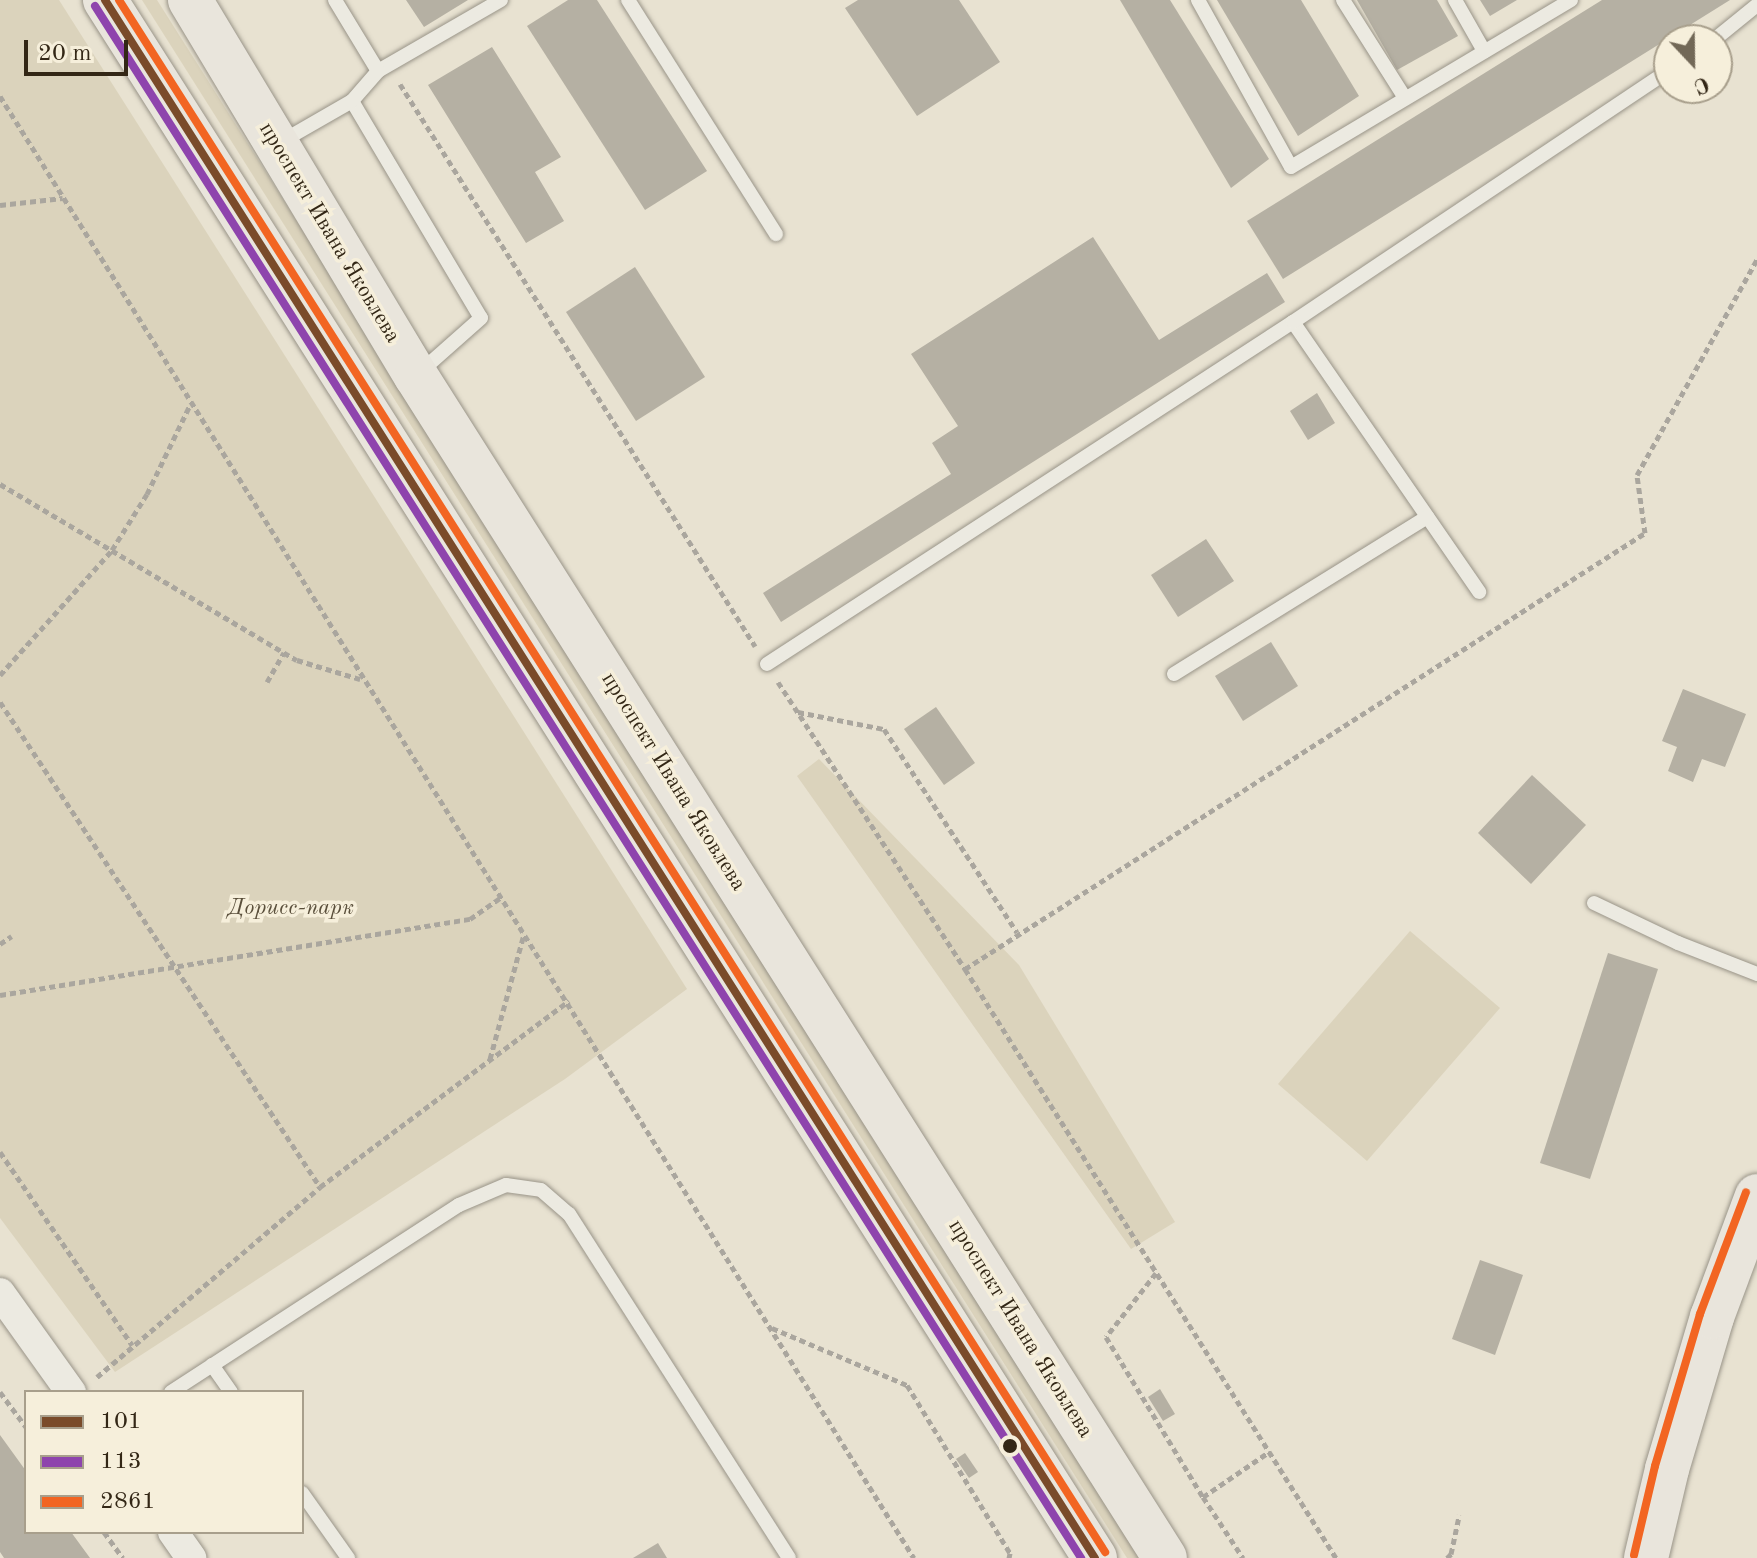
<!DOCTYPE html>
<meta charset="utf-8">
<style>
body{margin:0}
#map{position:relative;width:1757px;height:1558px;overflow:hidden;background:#e8e2d1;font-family:"Old Standard TT",serif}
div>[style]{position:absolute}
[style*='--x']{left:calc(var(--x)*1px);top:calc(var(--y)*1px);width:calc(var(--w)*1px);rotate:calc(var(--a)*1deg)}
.green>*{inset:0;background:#dbd3bc}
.building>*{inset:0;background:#b5b0a3}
.path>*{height:5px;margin-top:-2.5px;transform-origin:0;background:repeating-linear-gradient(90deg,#aaa69e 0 6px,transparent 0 10px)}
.roads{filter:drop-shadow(0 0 2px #999488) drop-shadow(0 0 2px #999488)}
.service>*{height:14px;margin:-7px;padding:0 7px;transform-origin:7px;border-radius:7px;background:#eceae1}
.minor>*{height:30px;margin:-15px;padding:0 15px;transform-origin:15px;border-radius:15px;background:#eceae1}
.primary>*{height:44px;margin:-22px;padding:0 22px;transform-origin:22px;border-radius:22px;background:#e9e5dc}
.bus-1>*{height:8px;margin:-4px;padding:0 4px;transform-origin:4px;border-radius:4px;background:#7a4b2a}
.bus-2>*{height:8px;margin:-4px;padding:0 4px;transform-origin:4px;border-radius:4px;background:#8e44ad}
.bus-3>*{height:8px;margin:-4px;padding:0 4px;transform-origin:4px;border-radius:4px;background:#f26522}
.dots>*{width:22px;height:22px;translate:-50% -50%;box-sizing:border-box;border:4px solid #f6efdb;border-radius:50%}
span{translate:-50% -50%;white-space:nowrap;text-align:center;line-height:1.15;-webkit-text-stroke:7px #f6efdb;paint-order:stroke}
.street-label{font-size:22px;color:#332716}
.park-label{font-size:22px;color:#5a4f3b;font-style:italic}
.legend{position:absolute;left:24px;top:1390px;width:280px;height:144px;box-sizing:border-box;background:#f6efdb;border:2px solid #a89f8c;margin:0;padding:10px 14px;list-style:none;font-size:24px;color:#332716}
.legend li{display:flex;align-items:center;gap:16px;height:40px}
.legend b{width:40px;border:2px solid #a89f8c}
.north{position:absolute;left:1653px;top:24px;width:80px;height:80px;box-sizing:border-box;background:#f6efdb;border:2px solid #a89f8c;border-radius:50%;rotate:158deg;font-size:22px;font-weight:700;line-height:32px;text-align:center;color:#332716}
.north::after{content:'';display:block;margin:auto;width:28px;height:36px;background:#726857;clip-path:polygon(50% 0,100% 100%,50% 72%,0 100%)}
.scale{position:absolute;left:24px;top:40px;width:104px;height:36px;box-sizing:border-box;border:4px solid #332716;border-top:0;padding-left:10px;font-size:24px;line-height:28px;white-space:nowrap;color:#332716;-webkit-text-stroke:6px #f6efdb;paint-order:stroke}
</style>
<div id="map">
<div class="green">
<div style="clip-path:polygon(0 0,59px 0,687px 989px,565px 1079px,115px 1372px,0 1218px)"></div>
<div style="clip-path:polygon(142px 0,157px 0,1143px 1558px,1127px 1558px)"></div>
<div style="clip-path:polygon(819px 759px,1019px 965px,1175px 1222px,1131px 1249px,797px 776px)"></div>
<div style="clip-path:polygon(1410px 931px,1500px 1008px,1367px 1161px,1278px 1084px)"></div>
</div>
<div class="building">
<div style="clip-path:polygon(406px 0,468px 0,424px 27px)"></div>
<div style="clip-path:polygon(568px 0,597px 0,707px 171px,645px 210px,527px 26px)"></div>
<div style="clip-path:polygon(858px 0,959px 0,1000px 62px,917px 116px,845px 8px)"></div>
<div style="clip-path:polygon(1120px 0,1170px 0,1269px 159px,1231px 188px)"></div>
<div style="clip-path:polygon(1217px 0,1301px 0,1359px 96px,1298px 136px)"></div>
<div style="clip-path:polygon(1357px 0,1437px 0,1458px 36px,1397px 70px)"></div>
<div style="clip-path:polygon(1480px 0,1517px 0,1490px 16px)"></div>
<div style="clip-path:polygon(1602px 0,1730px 0,1283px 279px,1247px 221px)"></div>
<div style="clip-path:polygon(492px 47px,561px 157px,535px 172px,564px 221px,526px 243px,428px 85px)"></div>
<div style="clip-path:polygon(1093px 237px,1159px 340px,1267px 273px,1285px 302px,781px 622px,763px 593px,951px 474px,932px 443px,958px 426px,911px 354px)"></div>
<div style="clip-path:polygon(635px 267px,705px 377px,636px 421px,566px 312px)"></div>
<div style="clip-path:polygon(1317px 393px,1335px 423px,1308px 440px,1290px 411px)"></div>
<div style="clip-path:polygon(1206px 539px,1234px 581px,1178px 617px,1151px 575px)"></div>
<div style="clip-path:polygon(1271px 642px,1298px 686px,1243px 721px,1215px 676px)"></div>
<div style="clip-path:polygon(1683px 689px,1746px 714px,1725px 767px,1702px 759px,1693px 782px,1668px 771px,1677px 747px,1662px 741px)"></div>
<div style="clip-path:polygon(936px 707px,975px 763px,944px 785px,904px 729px)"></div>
<div style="clip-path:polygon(1532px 775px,1586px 825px,1531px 884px,1478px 833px)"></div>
<div style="clip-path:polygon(1608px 953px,1658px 969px,1590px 1179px,1540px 1163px)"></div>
<div style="clip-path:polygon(1480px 1260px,1523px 1275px,1495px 1355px,1452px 1339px)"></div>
<div style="clip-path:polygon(1160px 1389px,1175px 1414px,1163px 1421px,1148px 1397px)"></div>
<div style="clip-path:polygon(0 1435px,26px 1471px,26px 1532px,71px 1532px,90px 1558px,4px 1558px,0 1552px)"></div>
<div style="clip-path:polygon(965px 1453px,978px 1472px,969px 1478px,956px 1459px)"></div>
<div style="clip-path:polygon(658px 1543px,667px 1558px,633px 1558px)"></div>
</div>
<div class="path">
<div style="--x:400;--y:84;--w:665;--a:57.72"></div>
<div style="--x:0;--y:96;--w:1724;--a:57.99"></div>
<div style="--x:0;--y:205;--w:63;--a:-6.3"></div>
<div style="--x:0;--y:484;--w:345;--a:30.7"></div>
<div style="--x:297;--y:660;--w:66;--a:16.8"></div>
<div style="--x:0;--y:675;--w:168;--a:-48.1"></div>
<div style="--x:112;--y:550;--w:66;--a:-58"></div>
<div style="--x:147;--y:494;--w:99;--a:-64.2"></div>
<div style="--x:267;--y:682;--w:34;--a:-60"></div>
<div style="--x:778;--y:682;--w:343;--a:56.9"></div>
<div style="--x:965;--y:969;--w:696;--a:57.79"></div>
<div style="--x:0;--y:702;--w:581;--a:56.58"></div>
<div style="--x:798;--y:712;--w:88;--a:11.2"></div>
<div style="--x:884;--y:729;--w:243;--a:56.8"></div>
<div style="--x:0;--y:944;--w:14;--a:-34"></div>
<div style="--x:965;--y:969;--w:808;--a:-32.67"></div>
<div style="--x:1645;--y:533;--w:59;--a:-97.9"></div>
<div style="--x:1637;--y:475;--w:247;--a:-60.9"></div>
<div style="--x:0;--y:995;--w:476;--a:-9.2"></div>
<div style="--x:470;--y:919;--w:38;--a:-35"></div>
<div style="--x:490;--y:1059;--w:130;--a:-74.8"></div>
<div style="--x:0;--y:1152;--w:234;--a:55.6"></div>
<div style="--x:1156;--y:1273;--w:81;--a:128"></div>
<div style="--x:1106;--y:1337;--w:187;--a:58.8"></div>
<div style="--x:1203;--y:1497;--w:80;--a:-34.3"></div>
<div style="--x:772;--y:1328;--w:147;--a:22.9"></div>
<div style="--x:907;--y:1385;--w:197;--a:58.5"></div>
<div style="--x:1010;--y:1553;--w:5;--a:101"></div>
<div style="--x:97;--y:1377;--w:293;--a:-40.4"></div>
<div style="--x:320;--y:1187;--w:311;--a:-36.8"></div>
<div style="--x:0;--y:1392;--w:44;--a:53.4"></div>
<div style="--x:1203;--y:1497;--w:73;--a:56.7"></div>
<div style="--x:104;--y:1532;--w:32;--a:54"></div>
<div style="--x:1447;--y:1558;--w:6;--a:-45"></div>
<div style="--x:1451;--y:1554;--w:40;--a:-78"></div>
</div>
<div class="roads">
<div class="service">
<div style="--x:628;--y:0;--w:277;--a:57.7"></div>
<div style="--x:1198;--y:0;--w:191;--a:60.9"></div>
<div style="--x:1291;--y:167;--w:326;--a:-30.8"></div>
<div style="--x:1343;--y:0;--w:116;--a:57.7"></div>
<div style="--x:1455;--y:0;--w:59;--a:60.4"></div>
<div style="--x:1714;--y:40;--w:55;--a:-39.1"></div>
<div style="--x:378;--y:71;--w:142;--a:-30"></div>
<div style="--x:352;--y:101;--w:252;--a:59.3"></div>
<div style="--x:481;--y:318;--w:83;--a:138.4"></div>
<div style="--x:279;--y:143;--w:84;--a:-29.9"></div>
<div style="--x:352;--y:101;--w:40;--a:-49"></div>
<div style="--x:378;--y:71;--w:83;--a:-121.2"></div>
<div style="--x:1293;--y:322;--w:328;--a:55.4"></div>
<div style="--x:767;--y:664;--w:627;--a:-33.03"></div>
<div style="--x:1293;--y:322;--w:453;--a:-33.8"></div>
<div style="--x:1174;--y:674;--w:298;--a:-31.8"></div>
<div style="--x:1594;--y:903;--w:93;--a:25.5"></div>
<div style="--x:1678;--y:943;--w:85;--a:21.4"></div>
<div style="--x:212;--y:1365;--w:33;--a:55"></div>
<div style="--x:171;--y:1392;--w:343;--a:-33"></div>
<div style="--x:459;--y:1205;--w:51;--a:-23.1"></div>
<div style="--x:506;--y:1185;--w:35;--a:8"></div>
<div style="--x:541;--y:1190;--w:37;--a:41"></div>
<div style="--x:569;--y:1214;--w:408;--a:57.4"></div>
<div style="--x:302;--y:1493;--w:80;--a:54.7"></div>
</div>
<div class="minor">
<div style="--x:0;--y:1293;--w:122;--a:54.4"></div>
<div style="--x:173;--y:1532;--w:32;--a:55"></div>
</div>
<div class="primary">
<div style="--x:105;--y:0;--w:1846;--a:57.57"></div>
<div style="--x:190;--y:0;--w:439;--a:59"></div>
<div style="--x:416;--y:376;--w:1399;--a:57.64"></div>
<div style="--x:1646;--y:1558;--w:91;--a:-76.7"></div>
<div style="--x:1667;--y:1469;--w:159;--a:-73.5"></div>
<div style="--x:1712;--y:1317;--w:129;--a:-69.6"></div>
</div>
</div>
<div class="bus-1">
<div style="--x:105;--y:0;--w:1846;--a:57.57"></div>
</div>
<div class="bus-2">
<div style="--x:95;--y:6;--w:1839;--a:57.57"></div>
</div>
<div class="bus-3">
<div style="--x:119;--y:0;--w:1839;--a:57.57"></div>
<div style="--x:1634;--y:1555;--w:91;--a:-76.7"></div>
<div style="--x:1655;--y:1466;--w:159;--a:-73.5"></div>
<div style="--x:1700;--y:1314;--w:130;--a:-69.3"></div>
</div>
<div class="dots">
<div style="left:1010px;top:1446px;background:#332716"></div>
</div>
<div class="street-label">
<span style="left:329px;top:233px;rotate:59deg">проспект Ивана Яковлева</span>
<span style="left:673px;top:782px;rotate:58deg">проспект Ивана Яковлева</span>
<span style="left:1020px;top:1329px;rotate:58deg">проспект Ивана Яковлева</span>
</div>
<div class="park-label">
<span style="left:291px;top:909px">Дорисс-парк</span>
</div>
<ul class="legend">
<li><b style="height:10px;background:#7a4b2a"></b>101</li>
<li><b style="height:10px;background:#8e44ad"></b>113</li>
<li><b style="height:10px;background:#f26522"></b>2861</li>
</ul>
<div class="north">С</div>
<div class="scale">20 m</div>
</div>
